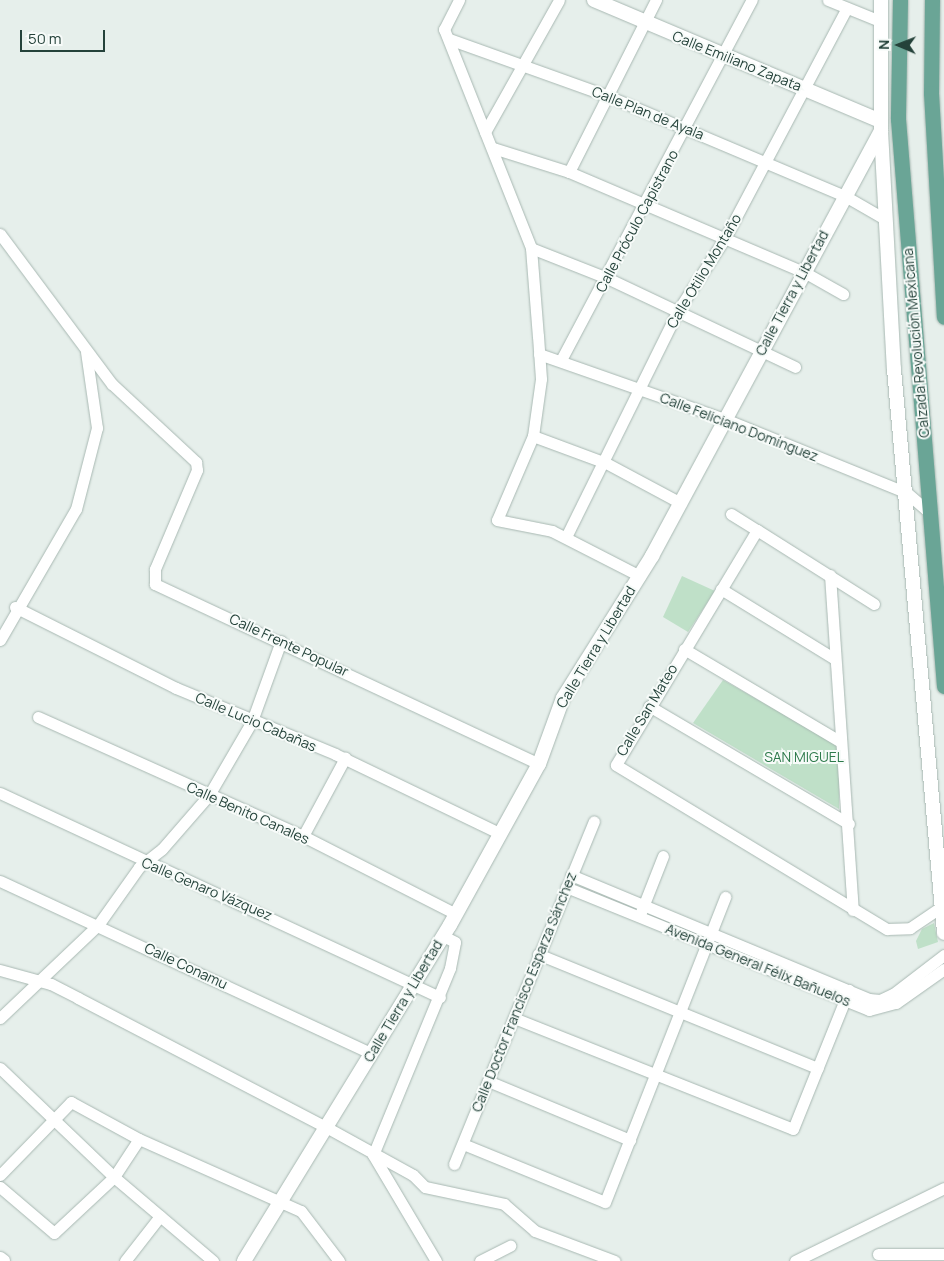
<!DOCTYPE html>
<meta charset="utf-8">
<style>
body{margin:0}
#map{position:relative;width:944px;height:1261px;overflow:hidden;background:#e6efeb;font-family:Manrope,sans-serif}
div>[style]{position:absolute}
[style*='--x']{left:calc(var(--x)*1px);top:calc(var(--y)*1px);width:calc(var(--w)*1px);rotate:calc(var(--a)*1deg)}
.green>*{inset:0;background:#bfe0c8}
.roads{filter:drop-shadow(0 0 1px #a8b8b2) drop-shadow(0 0 1px #a8b8b2)}
.minor>*{height:11px;margin:-5.5px;padding:0 5.5px;transform-origin:5.5px;border-radius:5.5px;background:#fff}
.tertiary>*{height:14px;margin:-7px;padding:0 7px;transform-origin:7px;border-radius:7px;background:#fff}
.primary>*{height:15px;margin:-7.5px;padding:0 7.5px;transform-origin:7.5px;border-radius:7.5px;background:#6aa596}
span{translate:-50% -50%;white-space:nowrap;text-align:center;line-height:1.15;-webkit-text-stroke:4px #f7fbf9;paint-order:stroke}
.street-label{font-size:14px;color:#24423a}
.park-label{font-size:14px;color:#2d7a4b}
.north{position:absolute;left:874px;top:20px;width:50px;height:50px;-webkit-text-stroke:4px #f7fbf9;paint-order:stroke;rotate:271deg;font-size:14px;font-weight:700;line-height:20px;text-align:center;color:#24423a}
.north::after{content:'';display:block;margin:auto;width:18px;height:22px;background:#24423a;clip-path:polygon(50% 0,100% 100%,50% 72%,0 100%)}
.scale{position:absolute;left:20px;top:30px;width:85px;height:22px;box-sizing:border-box;border:2px solid #24423a;border-top:0;padding-left:6px;font-size:15px;line-height:18px;white-space:nowrap;color:#24423a;-webkit-text-stroke:4px #f7fbf9;paint-order:stroke}
</style>
<div id="map">
<div class="green">
<div style="clip-path:polygon(682px 576px,715px 591px,688px 632px,663px 617px)"></div>
<div style="clip-path:polygon(723px 680px,839px 746px,839px 809px,693px 723px)"></div>
<div style="clip-path:polygon(934px 923px,938px 942px,918px 949px,916px 941px,922px 929px)"></div>
</div>
<div class="roads">
<div class="minor">
<div style="--x:459;--y:0;--w:33;--a:117"></div>
<div style="--x:444;--y:29;--w:236;--a:68.3"></div>
<div style="--x:531;--y:248;--w:88;--a:85.5"></div>
<div style="--x:538;--y:336;--w:43;--a:86"></div>
<div style="--x:541;--y:379;--w:58;--a:98"></div>
<div style="--x:533;--y:436;--w:91;--a:113.2"></div>
<div style="--x:497;--y:520;--w:56;--a:11.3"></div>
<div style="--x:552;--y:531;--w:99;--a:27.1"></div>
<div style="--x:828;--y:0;--w:56;--a:22"></div>
<div style="--x:449;--y:39;--w:169;--a:19.7"></div>
<div style="--x:608;--y:96;--w:257;--a:22.9"></div>
<div style="--x:845;--y:196;--w:46;--a:29.9"></div>
<div style="--x:485;--y:132;--w:151;--a:-60.7"></div>
<div style="--x:493;--y:148;--w:80;--a:17.5"></div>
<div style="--x:569;--y:172;--w:255;--a:23.1"></div>
<div style="--x:804;--y:272;--w:45;--a:29.4"></div>
<div style="--x:569;--y:172;--w:193;--a:-63.2"></div>
<div style="--x:0;--y:234;--w:187;--a:53.3"></div>
<div style="--x:112;--y:384;--w:115;--a:42.9"></div>
<div style="--x:196;--y:462;--w:8;--a:83"></div>
<div style="--x:197;--y:470;--w:108;--a:113"></div>
<div style="--x:155;--y:569;--w:15;--a:90"></div>
<div style="--x:155;--y:584;--w:424;--a:25.1"></div>
<div style="--x:531;--y:248;--w:82;--a:21.5"></div>
<div style="--x:607;--y:278;--w:208;--a:25.3"></div>
<div style="--x:539;--y:354;--w:197;--a:19.3"></div>
<div style="--x:725;--y:419;--w:196;--a:22.1"></div>
<div style="--x:907;--y:493;--w:32;--a:41"></div>
<div style="--x:561;--y:360;--w:408;--a:-62.1"></div>
<div style="--x:533;--y:436;--w:78;--a:20.3"></div>
<div style="--x:606;--y:463;--w:85;--a:28.1"></div>
<div style="--x:731;--y:514;--w:31;--a:32"></div>
<div style="--x:566;--y:537;--w:251;--a:-63.7"></div>
<div style="--x:677;--y:312;--w:88;--a:-57"></div>
<div style="--x:725;--y:238;--w:260;--a:-62.1"></div>
<div style="--x:830;--y:575;--w:336;--a:86.1"></div>
<div style="--x:721;--y:589;--w:132;--a:31.6"></div>
<div style="--x:874;--y:604;--w:138;--a:-147.7"></div>
<div style="--x:757;--y:530;--w:274;--a:121"></div>
<div style="--x:616;--y:765;--w:317;--a:31.2"></div>
<div style="--x:887;--y:929;--w:23;--a:-2"></div>
<div style="--x:910;--y:928;--w:36;--a:-34"></div>
<div style="--x:15;--y:607;--w:180;--a:26.7"></div>
<div style="--x:176;--y:688;--w:172;--a:22.5"></div>
<div style="--x:335;--y:754;--w:182;--a:25.7"></div>
<div style="--x:0;--y:640;--w:151;--a:-59.9"></div>
<div style="--x:76;--y:509;--w:84;--a:-75.5"></div>
<div style="--x:97;--y:428;--w:77;--a:-98.2"></div>
<div style="--x:684;--y:649;--w:182;--a:30.6"></div>
<div style="--x:649;--y:706;--w:232;--a:30.5"></div>
<div style="--x:38;--y:717;--w:290;--a:24.2"></div>
<div style="--x:303;--y:836;--w:172;--a:27"></div>
<div style="--x:0;--y:793;--w:485;--a:24.9"></div>
<div style="--x:303;--y:836;--w:89;--a:-61.7"></div>
<div style="--x:571;--y:875;--w:323;--a:22.6"></div>
<div style="--x:869;--y:999;--w:11;--a:5"></div>
<div style="--x:880;--y:1000;--w:14;--a:-25"></div>
<div style="--x:893;--y:994;--w:64;--a:-37.4"></div>
<div style="--x:0;--y:881;--w:409;--a:24.9"></div>
<div style="--x:566;--y:887;--w:327;--a:22.1"></div>
<div style="--x:869;--y:1010;--w:28;--a:-15"></div>
<div style="--x:896;--y:1003;--w:59;--a:-35.3"></div>
<div style="--x:641;--y:912;--w:60;--a:-68.6"></div>
<div style="--x:538;--y:954;--w:302;--a:22.2"></div>
<div style="--x:0;--y:970;--w:53;--a:15.4"></div>
<div style="--x:51;--y:984;--w:30;--a:27"></div>
<div style="--x:78;--y:998;--w:280;--a:27.5"></div>
<div style="--x:326;--y:1127;--w:99;--a:28.9"></div>
<div style="--x:413;--y:1175;--w:17;--a:45"></div>
<div style="--x:425;--y:1187;--w:81;--a:12.1"></div>
<div style="--x:504;--y:1204;--w:41;--a:41.1"></div>
<div style="--x:535;--y:1231;--w:85;--a:20.6"></div>
<div style="--x:0;--y:1018;--w:135;--a:-43.5"></div>
<div style="--x:98;--y:925;--w:71;--a:-54.7"></div>
<div style="--x:139;--y:867;--w:29;--a:-38"></div>
<div style="--x:162;--y:849;--w:72;--a:-49"></div>
<div style="--x:209;--y:795;--w:86;--a:-59.8"></div>
<div style="--x:252;--y:721;--w:85;--a:-70.1"></div>
<div style="--x:514;--y:1018;--w:300;--a:21.7"></div>
<div style="--x:793;--y:1129;--w:150;--a:-68.1"></div>
<div style="--x:0;--y:1068;--w:158;--a:43.7"></div>
<div style="--x:114;--y:1177;--w:130;--a:40.3"></div>
<div style="--x:488;--y:1081;--w:154;--a:22.6"></div>
<div style="--x:463;--y:1144;--w:153;--a:22.2"></div>
<div style="--x:605;--y:1202;--w:328;--a:-68.5"></div>
<div style="--x:454;--y:1164;--w:370;--a:-67.8"></div>
<div style="--x:0;--y:1175;--w:102;--a:-45.8"></div>
<div style="--x:71;--y:1102;--w:77;--a:28.6"></div>
<div style="--x:139;--y:1139;--w:177;--a:24"></div>
<div style="--x:301;--y:1211;--w:63;--a:52.8"></div>
<div style="--x:0;--y:1187;--w:71;--a:40.4"></div>
<div style="--x:54;--y:1233;--w:82;--a:-43"></div>
<div style="--x:114;--y:1177;--w:45;--a:-56.7"></div>
<div style="--x:878;--y:1254;--w:66;--a:0"></div>
<div style="--x:0;--y:1257;--w:5;--a:37"></div>
<div style="--x:125;--y:1261;--w:57;--a:-52.1"></div>
<div style="--x:436;--y:1261;--w:123;--a:-120.7"></div>
<div style="--x:373;--y:1155;--w:202;--a:-67.6"></div>
<div style="--x:450;--y:968;--w:26;--a:-79"></div>
<div style="--x:455;--y:942;--w:13;--a:-153"></div>
<div style="--x:480;--y:1261;--w:34;--a:-27"></div>
<div style="--x:795;--y:1261;--w:166;--a:-26.1"></div>
</div>
<div class="tertiary">
<div style="--x:594;--y:0;--w:311;--a:22.9"></div>
<div style="--x:881;--y:0;--w:131;--a:90"></div>
<div style="--x:881;--y:131;--w:238;--a:86.9"></div>
<div style="--x:894;--y:369;--w:566;--a:84.93"></div>
<div style="--x:244;--y:1261;--w:394;--a:-58.5"></div>
<div style="--x:450;--y:925;--w:184;--a:-61.1"></div>
<div style="--x:539;--y:764;--w:70;--a:-70"></div>
<div style="--x:563;--y:698;--w:168;--a:-57.9"></div>
<div style="--x:652;--y:556;--w:483;--a:-61.7"></div>
</div>
<div class="primary">
<div style="--x:900;--y:0;--w:119;--a:91"></div>
<div style="--x:898;--y:119;--w:569;--a:85.36"></div>
<div style="--x:932;--y:0;--w:93;--a:90.6"></div>
<div style="--x:931;--y:93;--w:224;--a:86.7"></div>
</div>
</div>
<div class="street-label">
<span style="left:737px;top:61px;rotate:22deg">Calle Emiliano Zapata</span>
<span style="left:648px;top:113px;rotate:22deg">Calle Plan de Ayala</span>
<span style="left:637px;top:221px;rotate:-62deg">Calle Próculo Capistrano</span>
<span style="left:704px;top:271px;rotate:-59deg">Calle Otilio Montaño</span>
<span style="left:792px;top:293px;rotate:-62deg">Calle Tierra y Libertad</span>
<span style="left:916px;top:343px;rotate:-95deg">Calzada Revolución Mexicana</span>
<span style="left:739px;top:427px;rotate:21deg">Calle Feliciano Domínguez</span>
<span style="left:289px;top:645px;rotate:25deg">Calle Frente Popular</span>
<span style="left:596px;top:647px;rotate:-59deg">Calle Tierra y Libertad</span>
<span style="left:647px;top:710px;rotate:-59deg">Calle San Mateo</span>
<span style="left:256px;top:722px;rotate:23deg">Calle Lucio Cabañas</span>
<span style="left:248px;top:813px;rotate:24deg">Calle Benito Canales</span>
<span style="left:207px;top:889px;rotate:23deg">Calle Genaro Vázquez</span>
<span style="left:758px;top:965px;rotate:22deg">Avenida General Félix Bañuelos</span>
<span style="left:186px;top:966px;rotate:25deg">Calle Conamu</span>
<span style="left:524px;top:992px;rotate:-68deg">Calle Doctor Francisco Esparza Sánchez</span>
<span style="left:403px;top:1001px;rotate:-59deg">Calle Tierra y Libertad</span>
</div>
<div class="park-label">
<span style="left:804px;top:757px">SAN MIGUEL</span>
</div>
<div class="north">N</div>
<div class="scale">50 m</div>
</div>
